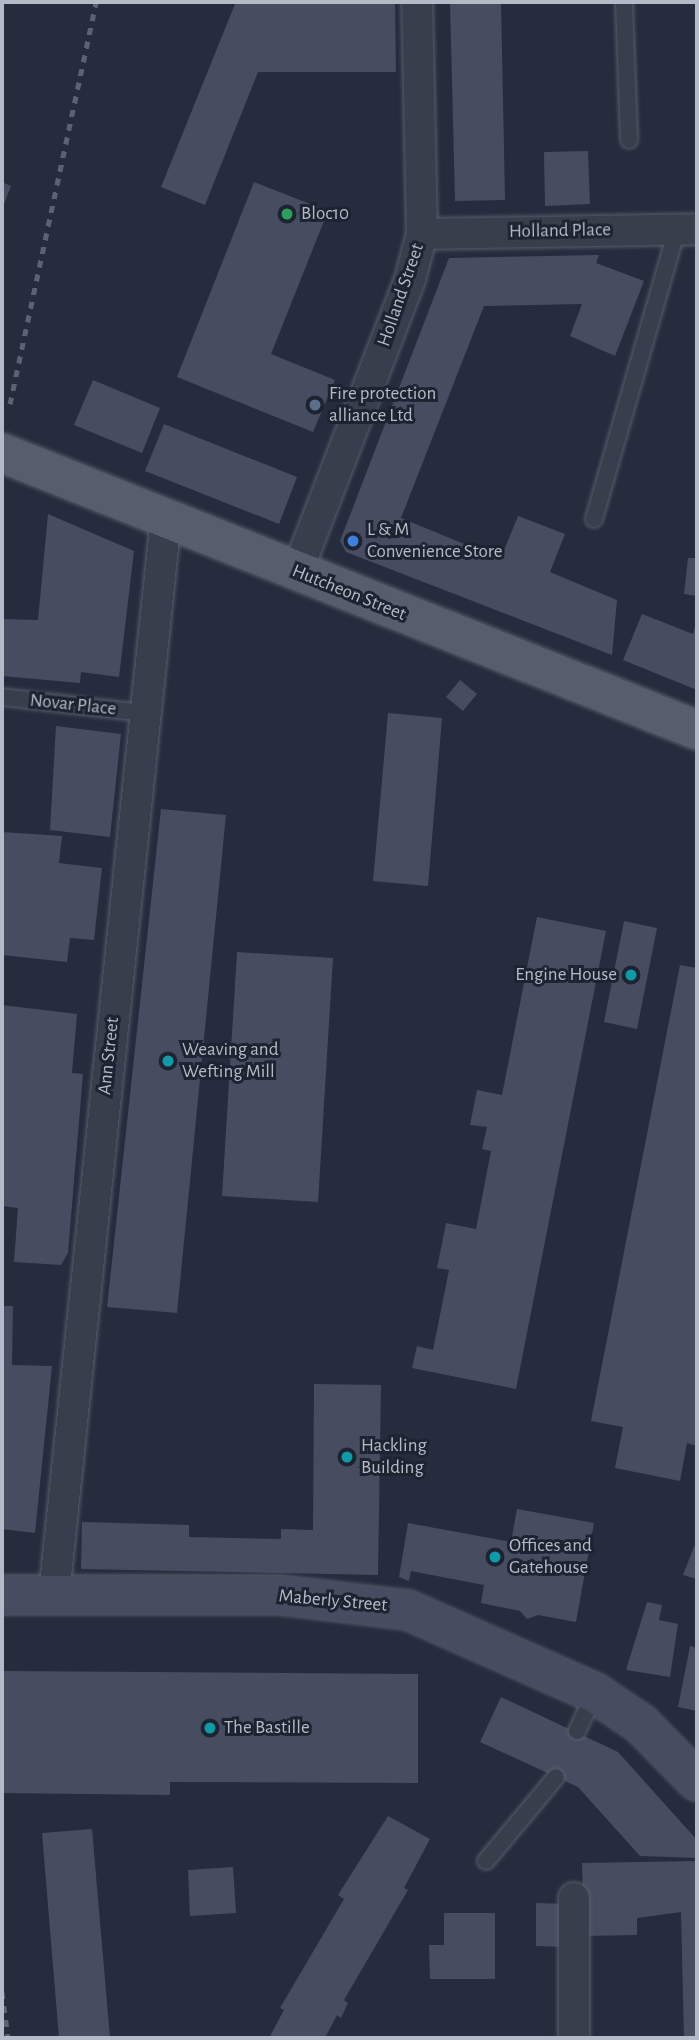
<!DOCTYPE html>
<style>
body{margin:0}
#map{position:relative;width:699px;height:2040px;overflow:hidden;background:#252c3d;font-family:"Alegreya Sans",sans-serif}
div>[style]{position:absolute}
[style*='--x']{left:calc(var(--x)*1px);top:calc(var(--y)*1px);width:calc(var(--w)*1px);rotate:calc(var(--a)*1deg)}
.building>*{inset:0;background:#474d61}
.roads{filter:drop-shadow(0 0 2px #575c6b) drop-shadow(0 0 2px #575c6b)}
.lane>*{height:16px;margin:-8px;padding:0 8px;transform-origin:8px;border-radius:8px;background:#393e4d}
.street>*{height:30px;margin:-15px;padding:0 15px;transform-origin:15px;border-radius:15px;background:#393e4d}
.secondary>*{height:38px;margin:-19px;padding:0 19px;transform-origin:19px;border-radius:19px;background:#474d60}
.primary>*{height:38px;margin:-19px;padding:0 19px;transform-origin:19px;border-radius:19px;background:#575d6d}
.rail>*{height:5px;margin-top:-2.5px;transform-origin:0;background:repeating-linear-gradient(90deg,#5b6274 0 7px,transparent 0 14px)}
.dots>*{width:19px;height:19px;translate:-50% -50%;box-sizing:border-box;border:4px solid #1e2332;border-radius:50%}
span{translate:-50% -50%;white-space:nowrap;text-align:center;line-height:1.15;-webkit-text-stroke:6px #1e2332;paint-order:stroke}
.poi-label{font-size:19px;color:#b5bac8}
.left{translate:0 -50%;text-align:left}
.right{translate:-100% -50%;text-align:right}
.street-label{font-size:19px;color:#b5bac8}
.frame{position:absolute;inset:0;border:4px solid #b5bac8;pointer-events:none}
</style>
<div id="map">
<div class="building">
<div style="clip-path:polygon(395px 2px,396px 72px,258px 72px,205px 205px,161px 187px,235px 4px)"></div>
<div style="clip-path:polygon(450px 2px,501px 2px,505px 200px,455px 201px)"></div>
<div style="clip-path:polygon(588px 151px,590px 204px,545px 206px,544px 152px)"></div>
<div style="clip-path:polygon(2px 182px,11px 186px,2px 209px)"></div>
<div style="clip-path:polygon(254px 182px,328px 211px,271px 354px,335px 380px,313px 432px,177px 377px)"></div>
<div style="clip-path:polygon(599px 255px,596px 263px,644px 281px,615px 356px,570px 336px,582px 304px,484px 306px,401px 518px,491px 555px,494px 549px,503px 553px,518px 516px,565px 534px,550px 572px,617px 600px,612px 655px,346px 552px,340px 541px,449px 258px)"></div>
<div style="clip-path:polygon(93px 380px,160px 408px,142px 453px,74px 425px)"></div>
<div style="clip-path:polygon(164px 424px,297px 477px,279px 524px,145px 471px)"></div>
<div style="clip-path:polygon(48px 514px,134px 551px,119px 677px,81px 672px,80px 683px,2px 676px,2px 619px,38px 620px)"></div>
<div style="clip-path:polygon(688px 558px,697px 558px,697px 596px,684px 594px)"></div>
<div style="clip-path:polygon(642px 614px,693px 634px,697px 618px,697px 690px,623px 660px)"></div>
<div style="clip-path:polygon(460px 680px,477px 694px,463px 711px,446px 697px)"></div>
<div style="clip-path:polygon(388px 713px,442px 718px,428px 886px,373px 881px)"></div>
<div style="clip-path:polygon(56px 726px,121px 734px,110px 837px,50px 830px)"></div>
<div style="clip-path:polygon(161px 809px,226px 815px,177px 1313px,107px 1307px)"></div>
<div style="clip-path:polygon(2px 832px,62px 836px,59px 863px,102px 868px,94px 940px,70px 938px,67px 962px,2px 955px)"></div>
<div style="clip-path:polygon(537px 917px,606px 931px,516px 1389px,412px 1368px,417px 1346px,433px 1350px,449px 1270px,437px 1268px,446px 1223px,476px 1229px,491px 1151px,482px 1149px,487px 1127px,470px 1125px,477px 1090px,502px 1095px)"></div>
<div style="clip-path:polygon(624px 921px,657px 928px,637px 1029px,604px 1022px)"></div>
<div style="clip-path:polygon(237px 952px,333px 958px,318px 1202px,222px 1196px)"></div>
<div style="clip-path:polygon(680px 965px,697px 968px,697px 1446px,687px 1443px,680px 1481px,615px 1468px,623px 1427px,591px 1421px)"></div>
<div style="clip-path:polygon(2px 1005px,77px 1014px,72px 1073px,83px 1074px,68px 1253px,61px 1265px,14px 1262px,18px 1208px,2px 1206px)"></div>
<div style="clip-path:polygon(2px 1306px,13px 1306px,12px 1365px,52px 1366px,35px 1533px,2px 1529px)"></div>
<div style="clip-path:polygon(314px 1384px,381px 1385px,378px 1575px,81px 1569px,82px 1522px,189px 1525px,189px 1537px,281px 1539px,281px 1529px,313px 1530px)"></div>
<div style="clip-path:polygon(517px 1509px,594px 1523px,576px 1622px,538px 1615px,527px 1619px,520px 1611px,481px 1603px,484px 1585px,411px 1571px,409px 1581px,399px 1577px,408px 1523px,511px 1542px)"></div>
<div style="clip-path:polygon(697px 1539px,697px 1579px,683px 1575px)"></div>
<div style="clip-path:polygon(647px 1602px,662px 1605px,659px 1620px,678px 1624px,670px 1677px,626px 1670px)"></div>
<div style="clip-path:polygon(690px 1646px,697px 1648px,697px 1711px,678px 1707px)"></div>
<div style="clip-path:polygon(3px 1671px,418px 1674px,418px 1783px,170px 1782px,170px 1795px,2px 1793px)"></div>
<div style="clip-path:polygon(501px 1697px,618px 1752px,697px 1840px,697px 1858px,640px 1856px,578px 1787px,480px 1742px)"></div>
<div style="clip-path:polygon(388px 1816px,430px 1839px,404px 1888px,408px 1890px,344px 2000px,348px 2003px,341px 2018px,337px 2015px,325px 2038px,269px 2038px,284px 2010px,280px 2008px,344px 1899px,338px 1895px)"></div>
<div style="clip-path:polygon(92px 1829px,110px 2038px,59px 2038px,42px 1833px)"></div>
<div style="clip-path:polygon(697px 1861px,697px 2038px,684px 2038px,681px 1912px,637px 1918px,637px 1935px,584px 1936px,582px 1863px)"></div>
<div style="clip-path:polygon(233px 1867px,236px 1913px,190px 1916px,188px 1870px)"></div>
<div style="clip-path:polygon(536px 1903px,566px 1904px,565px 1947px,536px 1946px)"></div>
<div style="clip-path:polygon(444px 1913px,495px 1913px,495px 1979px,430px 1979px,429px 1945px,444px 1945px)"></div>
</div>
<div class="roads">
<div class="lane">
<div style="--x:624;--y:2;--w:138;--a:87.9"></div>
<div style="--x:594;--y:519;--w:302;--a:-74"></div>
<div style="--x:2;--y:697;--w:143;--a:6.4"></div>
<div style="--x:577;--y:1731;--w:42;--a:-64.7"></div>
<div style="--x:486;--y:1861;--w:109;--a:-50.2"></div>
</div>
<div class="street">
<div style="--x:422;--y:234;--w:275;--a:-1"></div>
<div style="--x:297;--y:572;--w:314;--a:-68.9"></div>
<div style="--x:410;--y:279;--w:47;--a:-75.1"></div>
<div style="--x:422;--y:234;--w:232;--a:-91.2"></div>
<div style="--x:54;--y:1595;--w:1083;--a:-84.06"></div>
<div style="--x:574;--y:1898;--w:140;--a:90"></div>
</div>
<div class="secondary">
<div style="--x:2;--y:1595;--w:278;--a:0"></div>
<div style="--x:280;--y:1595;--w:129;--a:6.7"></div>
<div style="--x:408;--y:1610;--w:205;--a:23.9"></div>
<div style="--x:595;--y:1693;--w:55;--a:34"></div>
<div style="--x:641;--y:1724;--w:80;--a:45.5"></div>
</div>
<div class="primary">
<div style="--x:2;--y:453;--w:748;--a:21.73"></div>
</div>
</div>
<div class="rail">
<div style="--x:10;--y:404;--w:411;--a:-77.9"></div>
<div style="--x:2;--y:1992;--w:46;--a:82.6"></div>
</div>
<div class="dots">
<div style="left:287px;top:214px;background:#2e9e5b"></div>
<div style="left:315px;top:405px;background:#5c6f8a"></div>
<div style="left:353px;top:541px;background:#3f7fe0"></div>
<div style="left:631px;top:975px;background:#0f9aa8"></div>
<div style="left:168px;top:1061px;background:#0f9aa8"></div>
<div style="left:347px;top:1457px;background:#0f9aa8"></div>
<div style="left:495px;top:1557px;background:#0f9aa8"></div>
<div style="left:210px;top:1728px;background:#0f9aa8"></div>
</div>
<div class="poi-label">
<span class="left" style="left:301px;top:214px">Bloc10</span>
<span class="left" style="left:329px;top:405px">Fire protection<br>alliance Ltd</span>
<span class="left" style="left:367px;top:541px">L &amp; M<br>Convenience Store</span>
<span class="right" style="left:617px;top:975px">Engine House</span>
<span class="left" style="left:182px;top:1061px">Weaving and<br>Wefting Mill</span>
<span class="left" style="left:361px;top:1457px">Hackling<br>Building</span>
<span class="left" style="left:509px;top:1557px">Offices and<br>Gatehouse</span>
<span class="left" style="left:224px;top:1728px">The Bastille</span>
</div>
<div class="street-label">
<span style="left:560px;top:231px;rotate:-1deg">Holland Place</span>
<span style="left:401px;top:295px;rotate:-71deg">Holland Street</span>
<span style="left:349px;top:593px;rotate:22deg">Hutcheon Street</span>
<span style="left:73px;top:705px;rotate:6deg">Novar Place</span>
<span style="left:109px;top:1056px;rotate:-84deg">Ann Street</span>
<span style="left:333px;top:1601px;rotate:5deg">Maberly Street</span>
</div>
<div class="frame"></div>
</div>
